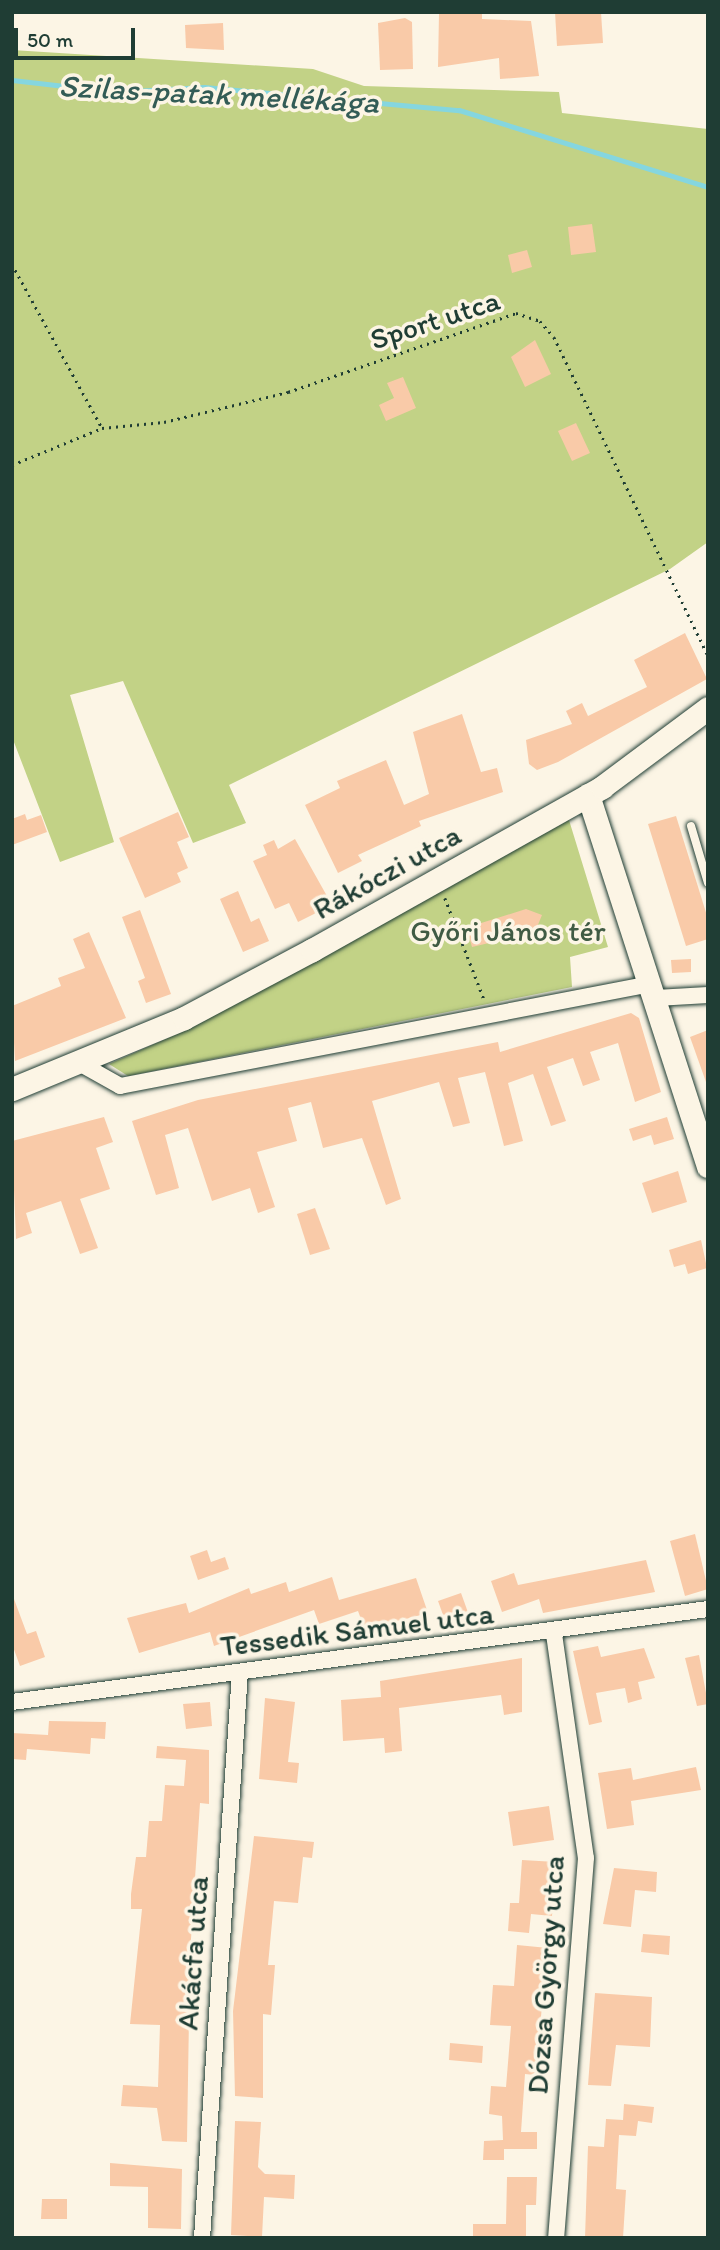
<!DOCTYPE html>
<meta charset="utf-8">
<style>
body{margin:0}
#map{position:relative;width:720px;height:2250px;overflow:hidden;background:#fcf5e5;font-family:Itim,sans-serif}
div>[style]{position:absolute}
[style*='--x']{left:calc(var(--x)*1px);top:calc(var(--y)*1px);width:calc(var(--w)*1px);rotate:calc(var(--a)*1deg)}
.green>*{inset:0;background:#c2d286}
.stream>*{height:5px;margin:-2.5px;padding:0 2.5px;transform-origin:2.5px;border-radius:2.5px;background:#85d6df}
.building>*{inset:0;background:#f9caa8}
.path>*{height:2.5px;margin-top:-1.25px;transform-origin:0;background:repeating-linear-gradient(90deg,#1f3d34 0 2px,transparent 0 7px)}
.roads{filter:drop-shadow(0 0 2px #1f3d34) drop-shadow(0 0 2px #1f3d34)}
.lane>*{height:8px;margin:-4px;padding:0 4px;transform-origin:4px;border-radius:4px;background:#fcf5e5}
.street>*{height:16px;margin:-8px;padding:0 8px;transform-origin:8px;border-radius:8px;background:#fcf5e5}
.secondary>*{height:23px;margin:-11.5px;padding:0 11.5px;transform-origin:11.5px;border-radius:11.5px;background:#fcf5e5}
span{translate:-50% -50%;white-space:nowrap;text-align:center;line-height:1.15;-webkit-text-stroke:7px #fcf5e5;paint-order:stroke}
.street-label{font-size:30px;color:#1f3d34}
.park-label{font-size:30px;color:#405b44}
.water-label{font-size:32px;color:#335c56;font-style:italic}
.frame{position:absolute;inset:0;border:14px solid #1f3d34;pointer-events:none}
.scale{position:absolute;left:14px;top:28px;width:121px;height:32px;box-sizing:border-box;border:4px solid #1f3d34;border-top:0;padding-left:9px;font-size:21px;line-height:24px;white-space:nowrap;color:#1f3d34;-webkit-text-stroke:5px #fcf5e5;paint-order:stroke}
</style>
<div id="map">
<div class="green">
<div style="clip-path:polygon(12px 50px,313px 69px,364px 86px,559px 92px,562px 113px,708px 129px,708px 542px,670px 569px,229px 785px,246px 823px,193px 843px,123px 681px,70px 695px,114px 842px,60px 862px,12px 737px)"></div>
<div style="clip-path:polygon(569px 820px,608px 947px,570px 957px,572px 987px,128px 1076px,109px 1064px,193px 1027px)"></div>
</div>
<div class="stream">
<div style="--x:12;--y:80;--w:105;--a:6.6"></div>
<div style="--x:116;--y:92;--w:88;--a:-3.3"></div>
<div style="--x:204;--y:87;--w:256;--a:5.2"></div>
<div style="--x:459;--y:110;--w:261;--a:17.2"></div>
</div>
<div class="building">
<div style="clip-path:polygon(482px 12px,482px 19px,531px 21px,539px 76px,500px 79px,499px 58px,438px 67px,439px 13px)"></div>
<div style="clip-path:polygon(555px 12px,601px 12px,603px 43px,557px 46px)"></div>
<div style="clip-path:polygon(405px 18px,412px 22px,413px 69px,380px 70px,378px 23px)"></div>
<div style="clip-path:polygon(223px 23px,224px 50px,186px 48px,185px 25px)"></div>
<div style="clip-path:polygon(592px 224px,596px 252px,571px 255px,568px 227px)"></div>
<div style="clip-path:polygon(527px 250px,532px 267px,512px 273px,508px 255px)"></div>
<div style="clip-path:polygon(535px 340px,551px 374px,525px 387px,511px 357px)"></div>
<div style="clip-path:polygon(403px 377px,416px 408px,386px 421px,379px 405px,394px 398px,387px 383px)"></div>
<div style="clip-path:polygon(576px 423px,590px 453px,572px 461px,558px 431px)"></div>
<div style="clip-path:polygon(685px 633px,707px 679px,558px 762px,537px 770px,529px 764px,526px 740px,572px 724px,566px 711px,582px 703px,588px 716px,647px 687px,634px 660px)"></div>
<div style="clip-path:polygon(462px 714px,481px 772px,497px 768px,503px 792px,419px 821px,421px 826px,358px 855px,362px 861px,338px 873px,305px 805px,340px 788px,337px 781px,386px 760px,404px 805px,429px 794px,413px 732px)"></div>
<div style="clip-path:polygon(178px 812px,189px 837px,177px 842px,188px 868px,177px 873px,181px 882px,145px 898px,119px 838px)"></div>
<div style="clip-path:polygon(25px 814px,27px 820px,41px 815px,47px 832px,12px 845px,12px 819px)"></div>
<div style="clip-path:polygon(676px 816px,708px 919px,708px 939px,686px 946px,648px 824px)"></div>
<div style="clip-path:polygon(295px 839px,332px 905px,298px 922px,289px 903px,275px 909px,253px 861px,267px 855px,263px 845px,274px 840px,278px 849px)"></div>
<div style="clip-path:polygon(238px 891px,251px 922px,259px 918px,269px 941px,243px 952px,220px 899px)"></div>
<div style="clip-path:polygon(526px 909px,542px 915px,535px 932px,472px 947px,468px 933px,479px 930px,478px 924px)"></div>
<div style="clip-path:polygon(140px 910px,171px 994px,146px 1003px,138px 981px,145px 978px,122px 917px)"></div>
<div style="clip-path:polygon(89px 932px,126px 1018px,15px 1061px,12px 1006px,61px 986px,58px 978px,85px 968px,73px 939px)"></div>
<div style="clip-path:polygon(691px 959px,691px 972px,672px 973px,671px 960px)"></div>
<div style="clip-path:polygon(631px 1013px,639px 1018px,661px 1092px,635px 1102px,618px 1043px,590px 1052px,600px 1080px,583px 1086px,573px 1058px,547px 1067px,566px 1121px,551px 1126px,533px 1074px,508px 1083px,523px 1141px,504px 1146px,485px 1072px,458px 1078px,470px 1123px,453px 1127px,439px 1082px,372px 1101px,401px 1199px,386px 1205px,362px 1138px,323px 1148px,311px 1102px,288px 1108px,297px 1141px,257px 1152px,275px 1207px,258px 1213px,250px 1188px,212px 1201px,188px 1128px,165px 1135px,179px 1188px,156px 1195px,132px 1121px,198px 1100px,498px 1042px,500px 1052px)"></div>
<div style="clip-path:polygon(708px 1030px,708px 1082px,706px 1082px,690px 1037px)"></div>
<div style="clip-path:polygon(104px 1117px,113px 1142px,96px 1148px,110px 1189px,80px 1199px,98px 1248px,80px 1254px,61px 1201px,26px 1213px,32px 1233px,16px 1239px,12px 1141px)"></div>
<div style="clip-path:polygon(667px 1117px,674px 1139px,654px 1145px,651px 1135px,633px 1141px,629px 1129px)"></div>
<div style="clip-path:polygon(678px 1171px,687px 1202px,652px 1213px,642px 1183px)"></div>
<div style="clip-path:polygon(315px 1208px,330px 1249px,310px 1255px,297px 1214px)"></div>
<div style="clip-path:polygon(701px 1240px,707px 1268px,688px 1274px,685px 1264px,674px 1267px,669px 1250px)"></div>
<div style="clip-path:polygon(695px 1534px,708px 1589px,685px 1596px,670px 1541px)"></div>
<div style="clip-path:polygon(207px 1550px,211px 1562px,225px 1557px,229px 1569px,198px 1580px,190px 1556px)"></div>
<div style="clip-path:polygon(646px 1560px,655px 1592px,543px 1613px,539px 1599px,502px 1612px,491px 1581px,514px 1573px,518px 1585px)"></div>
<div style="clip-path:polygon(332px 1577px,339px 1600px,416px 1578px,428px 1613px,365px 1630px,358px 1611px,319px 1624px,314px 1610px,214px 1646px,210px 1632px,139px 1653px,127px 1618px,186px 1603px,189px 1613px,249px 1588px,251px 1594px,286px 1582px,289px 1592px)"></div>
<div style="clip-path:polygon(461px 1593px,470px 1618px,447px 1626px,438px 1601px)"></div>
<div style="clip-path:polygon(14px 1599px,27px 1634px,36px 1631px,45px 1657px,20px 1666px,12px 1644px)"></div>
<div style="clip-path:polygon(598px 1646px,601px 1657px,644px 1648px,655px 1678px,638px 1682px,642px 1699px,628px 1703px,625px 1688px,596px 1693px,602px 1722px,589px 1725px,573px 1651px)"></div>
<div style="clip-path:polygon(699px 1655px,708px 1704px,697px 1706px,685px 1658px)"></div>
<div style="clip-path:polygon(522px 1658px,522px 1712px,504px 1715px,501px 1695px,399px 1708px,402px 1751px,385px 1753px,384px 1738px,343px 1741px,341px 1700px,381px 1697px,380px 1681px)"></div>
<div style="clip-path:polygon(265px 1698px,295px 1702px,288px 1762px,299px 1763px,297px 1783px,259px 1779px)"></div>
<div style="clip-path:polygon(210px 1702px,212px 1726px,186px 1729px,183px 1704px)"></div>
<div style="clip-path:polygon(49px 1721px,106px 1722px,105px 1739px,91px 1738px,90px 1754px,27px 1749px,26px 1760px,12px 1759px,12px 1733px,48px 1735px)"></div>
<div style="clip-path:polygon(157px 1746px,209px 1750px,209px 1804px,200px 1803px,190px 1954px,187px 2142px,162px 2141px,157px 2108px,121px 2106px,123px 2085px,158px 2087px,160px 2025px,130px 2024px,142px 1909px,131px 1909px,131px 1894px,136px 1857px,146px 1857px,149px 1821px,162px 1821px,165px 1785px,184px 1786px,186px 1760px,156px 1758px)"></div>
<div style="clip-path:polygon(696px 1767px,701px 1790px,631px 1801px,634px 1825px,607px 1829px,598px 1773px,631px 1768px,633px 1780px)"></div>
<div style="clip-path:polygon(549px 1806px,554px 1840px,513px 1846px,508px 1812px)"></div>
<div style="clip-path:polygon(254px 1836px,314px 1842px,312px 1858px,303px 1857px,298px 1903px,274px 1901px,268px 1965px,275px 1965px,271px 2015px,263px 2014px,263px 2098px,235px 2096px,233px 2011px)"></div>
<div style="clip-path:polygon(522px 1860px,556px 1862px,552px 1916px,531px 1914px,529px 1933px,508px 1931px,510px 1903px,519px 1903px)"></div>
<div style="clip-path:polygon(614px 1868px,657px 1872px,656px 1892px,635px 1890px,631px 1927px,603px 1924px)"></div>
<div style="clip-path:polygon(643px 1934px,670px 1936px,669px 1955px,641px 1952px)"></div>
<div style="clip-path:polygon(517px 1945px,548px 1948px,535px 2075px,525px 2074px,521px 2132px,537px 2132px,537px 2149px,504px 2149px,504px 2160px,483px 2160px,484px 2141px,503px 2140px,502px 2116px,489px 2114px,491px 2086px,506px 2087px,511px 2026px,490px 2025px,493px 1985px,514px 1986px)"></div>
<div style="clip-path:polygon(595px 1993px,652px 1997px,650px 2047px,616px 2045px,611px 2086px,588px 2085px)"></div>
<div style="clip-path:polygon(450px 2043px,483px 2046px,482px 2063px,449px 2060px)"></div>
<div style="clip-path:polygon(624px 2104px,654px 2107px,652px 2123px,638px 2121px,636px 2136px,619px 2135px,616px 2189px,626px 2190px,623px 2238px,585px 2238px,588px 2146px,604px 2147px,606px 2119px,623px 2120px)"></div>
<div style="clip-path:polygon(235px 2121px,261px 2122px,258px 2167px,265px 2174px,295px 2175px,294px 2199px,264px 2197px,262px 2237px,231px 2235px)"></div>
<div style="clip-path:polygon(110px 2163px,182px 2169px,181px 2229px,148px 2228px,148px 2187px,110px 2186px)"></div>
<div style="clip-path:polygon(507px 2177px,537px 2177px,536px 2205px,526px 2205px,526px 2238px,473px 2238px,473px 2224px,506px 2224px)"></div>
<div style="clip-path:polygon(42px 2199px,67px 2199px,67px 2219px,41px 2219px)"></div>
</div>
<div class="path">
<div style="--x:12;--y:264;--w:187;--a:61.2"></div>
<div style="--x:102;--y:428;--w:62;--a:-5.5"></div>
<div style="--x:164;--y:422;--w:128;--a:-13.6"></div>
<div style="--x:288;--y:392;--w:241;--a:-19.1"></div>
<div style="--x:516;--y:313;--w:25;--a:18"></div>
<div style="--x:540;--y:321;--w:21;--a:49"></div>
<div style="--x:554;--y:337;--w:353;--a:64.2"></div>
<div style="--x:12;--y:465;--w:97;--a:-22.3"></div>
<div style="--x:445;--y:898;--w:108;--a:68.9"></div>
</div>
<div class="roads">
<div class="lane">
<div style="--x:691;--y:826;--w:59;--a:73.4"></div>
</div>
<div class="street">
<div style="--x:656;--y:998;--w:52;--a:-3.3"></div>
<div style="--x:81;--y:1064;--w:45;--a:29.4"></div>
<div style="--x:120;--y:1086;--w:541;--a:-10.87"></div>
<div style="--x:554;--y:1634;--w:226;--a:81.9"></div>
<div style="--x:586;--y:1858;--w:381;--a:94.5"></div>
<div style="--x:12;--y:1702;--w:702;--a:-7.61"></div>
<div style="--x:202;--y:2238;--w:567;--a:-86.16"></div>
</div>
<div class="secondary">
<div style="--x:588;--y:795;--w:390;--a:72.1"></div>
<div style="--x:12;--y:1089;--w:186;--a:-22.4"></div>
<div style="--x:184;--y:1018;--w:145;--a:-28"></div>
<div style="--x:312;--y:950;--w:333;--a:-29.3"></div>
<div style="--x:602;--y:787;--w:132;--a:-36.7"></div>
</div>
</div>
<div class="street-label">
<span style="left:435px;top:320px;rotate:-18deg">Sport utca</span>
<span style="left:387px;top:872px;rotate:-29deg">Rákóczi utca</span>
<span style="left:357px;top:1630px;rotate:-7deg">Tessedik Sámuel utca</span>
<span style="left:193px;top:1953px;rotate:-86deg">Akácfa utca</span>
<span style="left:546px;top:1975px;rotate:-86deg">Dózsa György utca</span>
</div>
<div class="park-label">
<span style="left:508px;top:931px">Győri János tér</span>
</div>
<div class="water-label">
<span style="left:219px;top:94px;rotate:3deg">Szilas-patak mellékága</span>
</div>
<div class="frame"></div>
<div class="scale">50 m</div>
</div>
